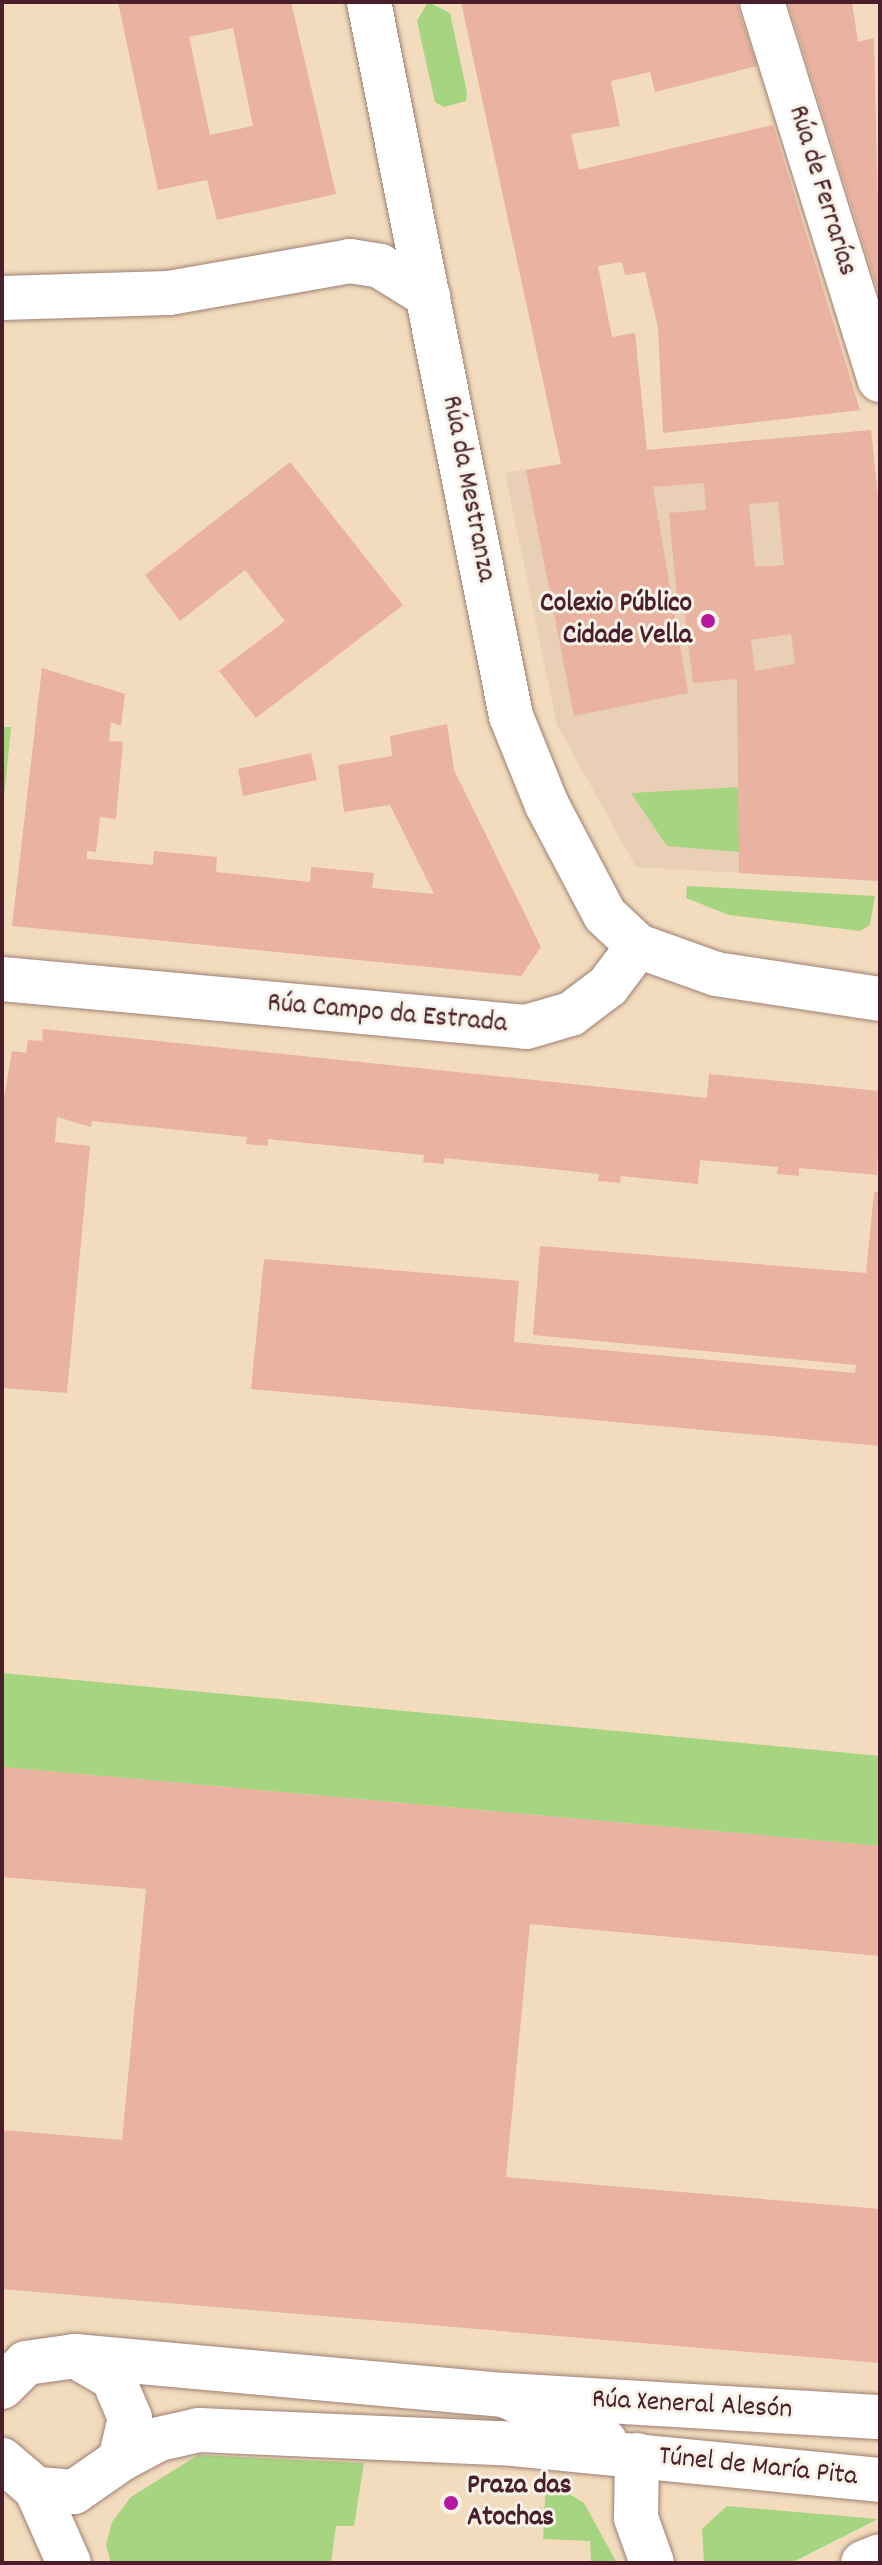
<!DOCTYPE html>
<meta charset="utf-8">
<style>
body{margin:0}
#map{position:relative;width:882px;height:2565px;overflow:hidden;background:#f2dcbd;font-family:Dekko,sans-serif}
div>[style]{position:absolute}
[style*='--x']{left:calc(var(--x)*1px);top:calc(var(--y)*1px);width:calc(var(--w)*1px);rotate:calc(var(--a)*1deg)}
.built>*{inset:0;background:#e9cfb6}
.green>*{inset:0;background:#a7d481}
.building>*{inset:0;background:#eab2a1}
.roads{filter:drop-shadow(0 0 2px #9e7e74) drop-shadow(0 0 2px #9e7e74)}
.street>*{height:44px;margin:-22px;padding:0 22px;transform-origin:22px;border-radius:22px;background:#fff}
.secondary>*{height:44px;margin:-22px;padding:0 22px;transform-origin:22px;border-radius:22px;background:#fff}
.dots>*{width:22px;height:22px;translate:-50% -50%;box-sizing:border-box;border:4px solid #f7f3e8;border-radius:50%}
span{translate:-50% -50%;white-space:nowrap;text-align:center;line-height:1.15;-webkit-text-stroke:6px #f7f3e8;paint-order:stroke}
.street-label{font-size:28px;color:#4a1f2b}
.poi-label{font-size:28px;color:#4a1f2b;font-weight:700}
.right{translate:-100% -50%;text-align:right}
.left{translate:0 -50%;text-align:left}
.frame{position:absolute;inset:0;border:4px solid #4a1f2b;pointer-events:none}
</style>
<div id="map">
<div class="built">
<div style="clip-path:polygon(871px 430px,880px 517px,880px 881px,636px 867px,557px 725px,505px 473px,647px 450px)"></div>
</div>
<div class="green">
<div style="clip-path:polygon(428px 2px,450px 13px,467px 93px,466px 101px,444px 107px,435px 102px,417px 21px)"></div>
<div style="clip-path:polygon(2px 727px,11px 727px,2px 818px)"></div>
<div style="clip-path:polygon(740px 787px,739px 852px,667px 846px,631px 793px)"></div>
<div style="clip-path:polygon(687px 886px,875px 896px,870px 925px,860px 931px,729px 915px,686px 898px)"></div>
<div style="clip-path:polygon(2px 1673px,880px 1756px,880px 1846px,2px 1767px)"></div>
<div style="clip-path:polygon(198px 2455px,364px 2463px,354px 2526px,336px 2526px,331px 2563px,111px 2563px,106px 2545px,112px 2522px,131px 2497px)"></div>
<div style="clip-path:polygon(546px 2480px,584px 2503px,617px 2563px,591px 2563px,590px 2541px,543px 2539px)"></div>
<div style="clip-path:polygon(727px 2506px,878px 2519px,791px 2563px,704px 2563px,702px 2529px)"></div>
</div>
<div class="building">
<div style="clip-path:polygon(evenodd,118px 2px,291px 2px,336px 194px,217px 220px,207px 180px,158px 190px,118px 2px,233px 28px,253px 126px,210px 135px,189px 37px,233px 28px)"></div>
<div style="clip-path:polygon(evenodd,461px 2px,736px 2px,757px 66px,655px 92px,650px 72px,611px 81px,620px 126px,571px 134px,579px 170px,773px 125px,860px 410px,663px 433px,658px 328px,645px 272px,625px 275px,622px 262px,598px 266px,612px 337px,635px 333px,647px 450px,871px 430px,880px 517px,880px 881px,739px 873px,737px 679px,693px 683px,683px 599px,677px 599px,669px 513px,706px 510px,704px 483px,653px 487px,688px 693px,574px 716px,526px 470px,561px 464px,461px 2px,778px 502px,784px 565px,755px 567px,749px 504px,778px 502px,461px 2px,791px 634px,795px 664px,755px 671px,751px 640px,791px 634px)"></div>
<div style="clip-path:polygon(788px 2px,852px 2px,858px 42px,874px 38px,880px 297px)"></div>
<div style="clip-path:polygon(290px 462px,403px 605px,256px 718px,219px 671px,285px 621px,245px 570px,180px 621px,145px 575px)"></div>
<div style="clip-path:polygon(42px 668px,125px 694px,121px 726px,111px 722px,109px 741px,123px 742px,116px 819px,100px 817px,96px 852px,87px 851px,87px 859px,153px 865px,154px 851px,217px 857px,216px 872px,310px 882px,311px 867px,374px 873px,372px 888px,434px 894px,390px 805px,344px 812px,338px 765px,392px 756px,390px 736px,447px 724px,454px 770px,541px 947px,521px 976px,12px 926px)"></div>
<div style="clip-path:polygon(311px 753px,317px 780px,243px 796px,238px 769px)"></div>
<div style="clip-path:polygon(43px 1029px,707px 1098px,709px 1074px,880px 1091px,877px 1175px,799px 1168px,799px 1176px,777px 1174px,778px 1167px,700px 1160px,698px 1184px,621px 1176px,620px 1183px,598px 1181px,599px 1174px,444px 1158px,444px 1164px,423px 1162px,424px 1155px,268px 1139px,268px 1146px,246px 1144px,247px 1137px,92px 1121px,91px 1127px,57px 1117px,55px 1142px,90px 1146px,67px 1393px,2px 1388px,2px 1110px,12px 1051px,26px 1053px,28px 1040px,42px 1041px)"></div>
<div style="clip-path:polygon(874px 1192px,880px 1192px,880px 1446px,251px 1389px,264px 1259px,519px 1281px,514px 1342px,855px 1373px,856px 1365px,533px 1335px,540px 1246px,866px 1273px)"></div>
<div style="clip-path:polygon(2px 1767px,880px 1846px,880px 1956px,530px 1924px,506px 2177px,880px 2209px,880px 2363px,2px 2289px,2px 2130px,122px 2140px,146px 1889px,2px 1877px)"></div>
</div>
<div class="roads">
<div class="street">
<div style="--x:369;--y:2;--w:728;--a:78.75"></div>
<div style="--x:511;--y:716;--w:96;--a:68"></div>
<div style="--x:547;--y:805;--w:124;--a:62.2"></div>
<div style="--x:605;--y:915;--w:45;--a:43.2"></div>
<div style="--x:638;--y:946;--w:83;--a:19.7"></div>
<div style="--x:716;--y:974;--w:166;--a:8.7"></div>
<div style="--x:762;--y:2;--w:396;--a:72.7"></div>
<div style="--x:2;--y:298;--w:167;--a:-1.7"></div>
<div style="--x:169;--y:293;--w:184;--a:-10"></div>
<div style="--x:350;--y:261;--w:30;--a:9"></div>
<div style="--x:380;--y:266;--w:57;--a:32"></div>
<div style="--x:2;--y:979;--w:526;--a:5.23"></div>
<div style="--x:526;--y:1027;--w:47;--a:-16.1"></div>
<div style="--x:571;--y:1014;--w:46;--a:-37.1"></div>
<div style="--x:608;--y:986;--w:50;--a:-53.1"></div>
<div style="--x:507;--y:2395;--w:374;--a:3.4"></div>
<div style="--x:637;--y:2455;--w:63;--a:90.9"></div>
<div style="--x:636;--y:2518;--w:48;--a:70.4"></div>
<div style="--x:36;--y:2489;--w:81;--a:66"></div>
<div style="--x:863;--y:2563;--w:18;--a:-22"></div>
</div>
<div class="secondary">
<div style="--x:75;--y:2356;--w:431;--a:5.2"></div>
<div style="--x:504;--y:2395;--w:111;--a:24.5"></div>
<div style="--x:2;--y:2387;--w:34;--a:-45"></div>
<div style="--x:26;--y:2363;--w:49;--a:-8.1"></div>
<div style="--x:75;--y:2356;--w:44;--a:30.1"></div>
<div style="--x:113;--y:2378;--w:43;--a:67"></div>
<div style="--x:130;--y:2418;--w:43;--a:103.4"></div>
<div style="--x:120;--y:2460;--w:56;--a:145.2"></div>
<div style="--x:74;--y:2492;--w:38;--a:-175"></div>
<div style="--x:36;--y:2489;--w:45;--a:-139.5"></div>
<div style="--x:120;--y:2460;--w:44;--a:-28.3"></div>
<div style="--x:159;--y:2439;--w:41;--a:-12.7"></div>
<div style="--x:199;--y:2430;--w:303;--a:2.5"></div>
<div style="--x:502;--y:2443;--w:380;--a:5.6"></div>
</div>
</div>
<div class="dots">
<div style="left:708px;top:621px;background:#b5179e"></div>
<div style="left:451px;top:2503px;background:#b5179e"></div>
</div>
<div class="street-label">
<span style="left:821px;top:191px;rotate:73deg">Rúa de Ferrarías</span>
<span style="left:467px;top:489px;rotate:79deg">Rúa da Mestranza</span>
<span style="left:387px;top:1015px;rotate:5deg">Rúa Campo da Estrada</span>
<span style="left:692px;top:2406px;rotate:3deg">Rúa Xeneral Alesón</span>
<span style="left:758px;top:2468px;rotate:6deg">Túnel de María Pita</span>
</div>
<div class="poi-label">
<span class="right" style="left:692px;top:621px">Colexio Público<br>Cidade Vella</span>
<span class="left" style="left:467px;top:2503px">Praza das<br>Atochas</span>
</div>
<div class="frame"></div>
</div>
